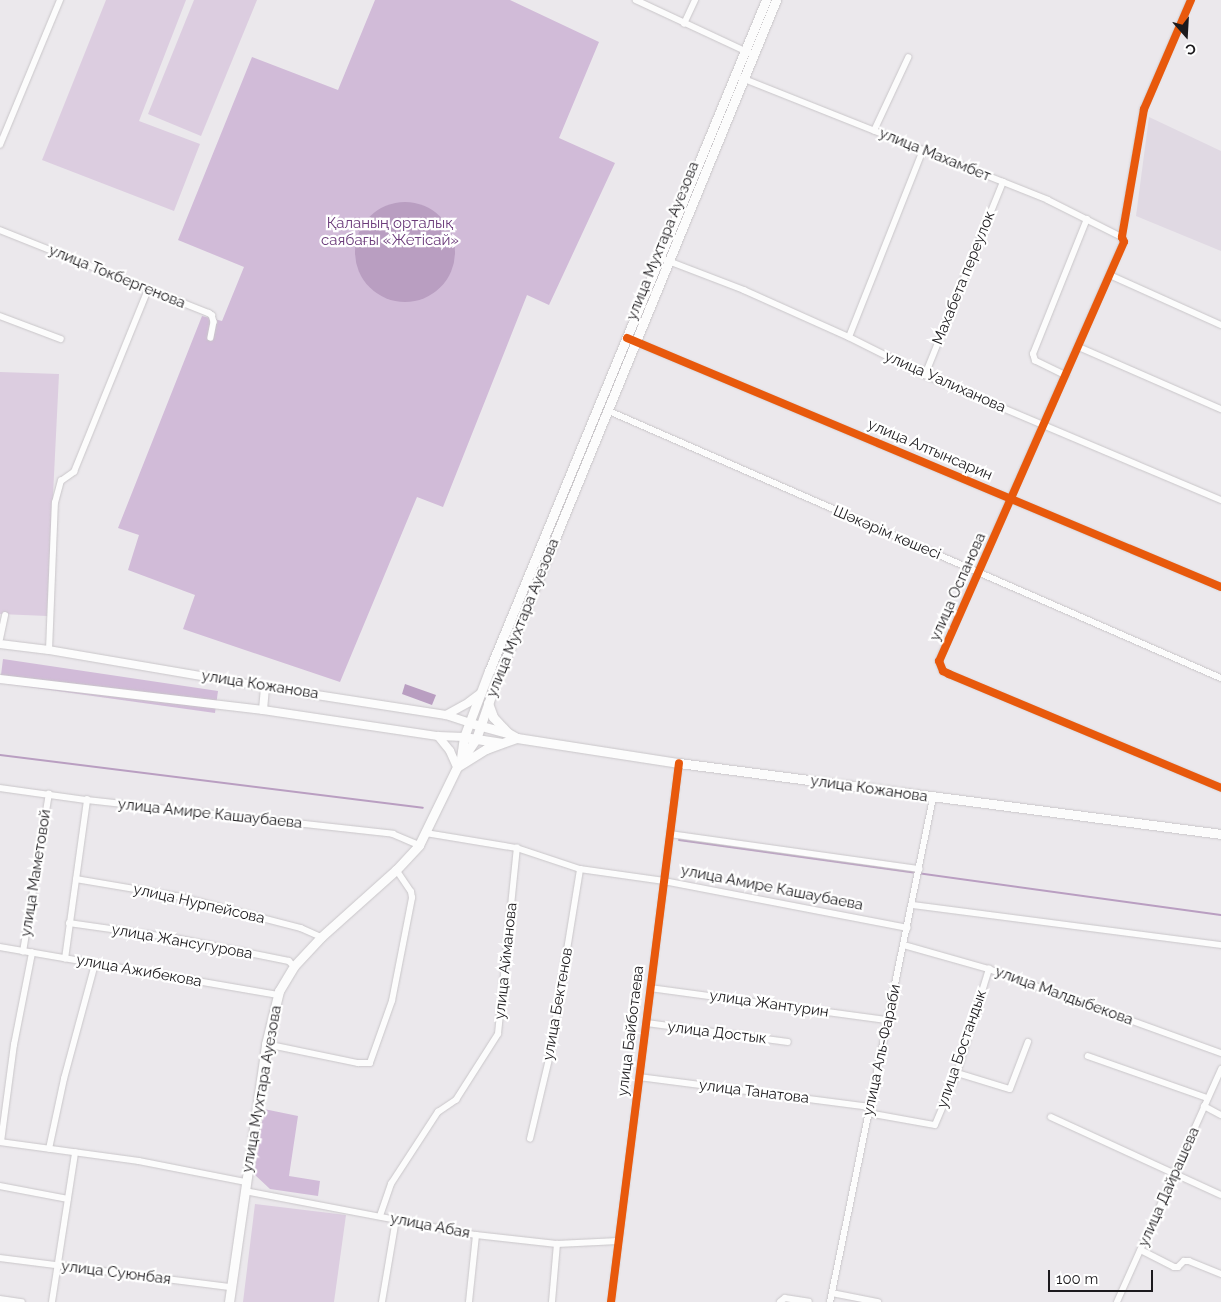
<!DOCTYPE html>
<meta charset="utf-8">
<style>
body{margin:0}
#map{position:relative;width:1221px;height:1302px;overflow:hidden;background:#ebe8ec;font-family:Raleway,sans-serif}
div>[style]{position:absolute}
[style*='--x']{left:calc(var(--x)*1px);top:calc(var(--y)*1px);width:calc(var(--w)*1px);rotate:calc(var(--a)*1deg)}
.built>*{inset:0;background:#e0d9e3}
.green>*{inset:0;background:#dccde0}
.forest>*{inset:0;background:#d1bbd8}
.water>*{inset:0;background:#b99ec1}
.round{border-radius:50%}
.stream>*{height:2px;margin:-1px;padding:0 1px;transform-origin:1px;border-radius:1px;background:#b99ec1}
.roads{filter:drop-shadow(0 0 1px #c9c6c9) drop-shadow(0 0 1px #c9c6c9)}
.minor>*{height:5.5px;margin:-2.75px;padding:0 2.75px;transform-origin:2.75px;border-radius:2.75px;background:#fcfcfc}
.tertiary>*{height:8px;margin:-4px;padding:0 4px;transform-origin:4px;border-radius:4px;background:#fcfcfc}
.secondary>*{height:9px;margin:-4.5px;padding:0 4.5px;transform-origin:4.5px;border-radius:4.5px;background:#fcfcfc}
.primary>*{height:9px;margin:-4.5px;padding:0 4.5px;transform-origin:4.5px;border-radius:4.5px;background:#fcfcfc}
.cycleway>*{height:8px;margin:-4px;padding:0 4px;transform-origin:4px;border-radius:4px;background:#e8590c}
span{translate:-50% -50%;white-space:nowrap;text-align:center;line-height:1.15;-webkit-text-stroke:4.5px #fff;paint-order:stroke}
.street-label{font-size:15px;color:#1c1a1d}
.park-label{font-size:15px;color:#6c3c7b}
.north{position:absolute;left:1161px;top:10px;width:50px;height:50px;-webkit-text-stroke:4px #fff;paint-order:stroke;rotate:161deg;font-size:14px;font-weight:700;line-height:20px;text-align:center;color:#1c1a1d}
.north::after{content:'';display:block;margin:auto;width:18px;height:22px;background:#1c1a1d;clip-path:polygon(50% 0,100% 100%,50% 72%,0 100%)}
.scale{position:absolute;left:1048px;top:1270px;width:105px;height:22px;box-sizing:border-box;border:2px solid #1c1a1d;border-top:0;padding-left:6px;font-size:15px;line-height:18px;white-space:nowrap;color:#1c1a1d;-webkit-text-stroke:4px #fff;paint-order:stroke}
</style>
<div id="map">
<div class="built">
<div style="clip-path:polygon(1149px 117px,1221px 151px,1221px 251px,1136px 216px)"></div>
</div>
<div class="green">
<div style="clip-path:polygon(106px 0,186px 0,139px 121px,200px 144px,174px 211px,42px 160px)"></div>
<div style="clip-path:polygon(194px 0,257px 0,201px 136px,148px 114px)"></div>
<div style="clip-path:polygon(0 372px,59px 374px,47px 616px,0 614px)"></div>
<div style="clip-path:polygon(255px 1204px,346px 1215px,334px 1302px,243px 1302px)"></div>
</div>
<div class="forest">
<div style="clip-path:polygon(375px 0,510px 0,599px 42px,559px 138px,615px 163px,549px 305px,527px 295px,443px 507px,417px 497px,340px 682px,183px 629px,195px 595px,128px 570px,139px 535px,118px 528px,202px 316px,222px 321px,244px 267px,178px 240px,252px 57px,338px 90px)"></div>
<div style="clip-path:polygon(3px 659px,218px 691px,215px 713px,0 683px)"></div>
<div style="clip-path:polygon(264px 1109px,298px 1116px,289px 1176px,320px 1181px,318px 1196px,270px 1189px,254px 1174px)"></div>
</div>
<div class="water">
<div class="round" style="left:355px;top:202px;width:100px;height:100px"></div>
<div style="clip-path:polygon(405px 684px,436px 695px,432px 705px,402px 694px)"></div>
</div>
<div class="stream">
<div style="--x:0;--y:755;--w:426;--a:7.1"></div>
<div style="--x:679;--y:840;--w:547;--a:7.88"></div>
</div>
<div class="roads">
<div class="minor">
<div style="--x:636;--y:0;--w:130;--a:25"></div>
<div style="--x:1191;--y:0;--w:119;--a:113.3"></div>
<div style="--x:1144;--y:109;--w:130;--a:99.8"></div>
<div style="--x:1122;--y:237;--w:5;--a:68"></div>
<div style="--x:1124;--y:242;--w:458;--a:113.8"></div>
<div style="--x:939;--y:661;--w:11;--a:68"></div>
<div style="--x:943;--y:671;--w:7;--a:27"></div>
<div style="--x:949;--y:674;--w:295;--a:22.7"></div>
<div style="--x:684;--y:24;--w:26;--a:-65"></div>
<div style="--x:742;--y:78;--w:329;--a:21.7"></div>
<div style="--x:1048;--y:200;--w:83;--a:26.6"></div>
<div style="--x:874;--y:131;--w:81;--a:-65"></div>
<div style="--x:0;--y:145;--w:157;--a:-67.5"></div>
<div style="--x:0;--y:230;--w:225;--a:21.7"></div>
<div style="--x:209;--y:313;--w:4;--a:34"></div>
<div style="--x:212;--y:315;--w:7;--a:74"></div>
<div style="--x:214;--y:322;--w:16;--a:101"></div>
<div style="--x:666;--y:260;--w:84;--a:21"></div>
<div style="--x:744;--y:290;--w:115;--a:24.1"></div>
<div style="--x:849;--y:337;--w:85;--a:26.6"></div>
<div style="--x:925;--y:375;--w:321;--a:22.9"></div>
<div style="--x:1110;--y:275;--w:122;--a:24.2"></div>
<div style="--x:0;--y:316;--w:65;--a:20.7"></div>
<div style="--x:849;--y:337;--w:201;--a:-68.4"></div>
<div style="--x:634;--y:341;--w:636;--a:22.74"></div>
<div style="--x:1079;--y:347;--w:155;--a:23.6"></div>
<div style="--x:925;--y:375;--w:208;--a:-68"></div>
<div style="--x:1066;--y:376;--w:34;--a:-154"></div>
<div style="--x:1035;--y:361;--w:7;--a:-106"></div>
<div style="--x:1033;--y:354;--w:145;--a:-68.2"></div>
<div style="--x:609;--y:411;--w:668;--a:23.57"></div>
<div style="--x:0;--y:639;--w:24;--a:-78"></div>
<div style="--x:49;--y:650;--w:147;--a:-87.7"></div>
<div style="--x:55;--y:503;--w:23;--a:-75"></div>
<div style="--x:61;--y:481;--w:16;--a:-35"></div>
<div style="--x:74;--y:472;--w:196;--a:-67.9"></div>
<div style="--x:0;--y:788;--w:88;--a:7.9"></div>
<div style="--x:87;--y:800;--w:308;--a:6.3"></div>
<div style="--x:393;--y:834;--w:28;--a:23"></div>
<div style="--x:426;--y:833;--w:92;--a:9.4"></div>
<div style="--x:517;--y:848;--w:66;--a:18.4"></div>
<div style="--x:580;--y:869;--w:85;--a:8.1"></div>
<div style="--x:664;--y:881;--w:248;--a:10.9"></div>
<div style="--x:670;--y:834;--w:252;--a:8"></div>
<div style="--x:76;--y:879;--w:102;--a:9.6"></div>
<div style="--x:177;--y:896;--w:128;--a:14.5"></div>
<div style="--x:301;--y:928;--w:22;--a:24"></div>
<div style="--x:913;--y:905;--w:311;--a:7.4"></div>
<div style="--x:69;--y:923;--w:107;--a:8.1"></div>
<div style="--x:175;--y:938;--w:116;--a:11.4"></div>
<div style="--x:289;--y:961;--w:7;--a:45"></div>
<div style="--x:904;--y:945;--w:88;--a:15.8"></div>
<div style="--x:989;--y:969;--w:247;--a:19.9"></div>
<div style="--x:0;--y:947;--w:282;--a:9.8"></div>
<div style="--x:23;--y:952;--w:160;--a:-80.7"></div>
<div style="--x:65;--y:959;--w:161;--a:-82.1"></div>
<div style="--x:650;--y:988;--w:240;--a:7.7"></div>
<div style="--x:647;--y:1023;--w:142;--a:7.7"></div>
<div style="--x:266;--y:1044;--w:94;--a:11.7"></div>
<div style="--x:358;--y:1063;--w:12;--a:0"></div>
<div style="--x:370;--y:1063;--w:66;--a:-70.5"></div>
<div style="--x:392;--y:1001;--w:105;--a:-79"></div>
<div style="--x:412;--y:898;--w:6;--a:-99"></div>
<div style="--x:411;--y:892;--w:27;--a:-124"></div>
<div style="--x:1088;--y:1056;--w:126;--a:19.4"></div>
<div style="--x:957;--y:1073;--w:55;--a:16.8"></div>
<div style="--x:1010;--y:1089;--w:50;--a:-69"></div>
<div style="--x:639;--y:1077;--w:233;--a:7.4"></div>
<div style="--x:1204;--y:1106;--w:19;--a:28"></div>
<div style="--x:868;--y:1113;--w:68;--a:10.2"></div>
<div style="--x:935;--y:1125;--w:56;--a:-67.1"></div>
<div style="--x:957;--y:1073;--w:109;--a:-72.9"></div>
<div style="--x:1051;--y:1117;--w:187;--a:24.6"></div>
<div style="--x:530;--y:1139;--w:86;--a:-76.6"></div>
<div style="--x:550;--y:1055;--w:188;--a:-80.8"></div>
<div style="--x:0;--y:1142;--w:140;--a:7.8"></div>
<div style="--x:139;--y:1161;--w:109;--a:11.1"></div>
<div style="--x:1;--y:1142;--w:98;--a:-82.4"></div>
<div style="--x:14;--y:1045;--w:94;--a:-78.9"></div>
<div style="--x:49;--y:1149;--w:72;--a:-77.9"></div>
<div style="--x:64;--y:1079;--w:119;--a:-74.9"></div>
<div style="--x:0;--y:1186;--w:69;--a:10.8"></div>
<div style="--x:245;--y:1191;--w:235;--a:10.8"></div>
<div style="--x:476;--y:1235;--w:81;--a:6.3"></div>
<div style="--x:557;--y:1244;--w:61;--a:-2.8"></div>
<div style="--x:380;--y:1216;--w:34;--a:-71"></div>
<div style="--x:391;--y:1184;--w:86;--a:-56.9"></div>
<div style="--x:438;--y:1112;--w:22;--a:-34"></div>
<div style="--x:456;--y:1100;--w:78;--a:-57.5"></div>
<div style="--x:498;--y:1034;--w:187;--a:-84.2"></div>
<div style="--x:1141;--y:1250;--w:37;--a:27"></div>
<div style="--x:1174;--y:1267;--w:4;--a:0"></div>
<div style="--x:1178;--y:1267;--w:8;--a:-45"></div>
<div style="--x:1184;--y:1261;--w:5;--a:0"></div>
<div style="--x:1189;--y:1261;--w:35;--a:22"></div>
<div style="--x:0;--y:1258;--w:233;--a:7.2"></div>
<div style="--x:832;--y:1293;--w:47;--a:11.1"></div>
<div style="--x:0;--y:1299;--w:22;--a:8"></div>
<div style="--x:52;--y:1302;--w:151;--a:-81.2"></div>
<div style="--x:382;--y:1302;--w:84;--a:-80.4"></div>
<div style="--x:469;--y:1302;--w:67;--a:-84"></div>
<div style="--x:552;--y:1302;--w:58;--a:-85.1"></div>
<div style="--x:611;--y:1302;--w:543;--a:-82.81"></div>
<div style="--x:780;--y:1302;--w:6;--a:-39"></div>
<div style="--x:785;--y:1298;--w:24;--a:9"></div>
<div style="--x:830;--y:1302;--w:514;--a:-78.45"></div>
<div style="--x:1117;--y:1302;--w:255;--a:-65.9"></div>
</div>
<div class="tertiary">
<div style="--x:0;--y:644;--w:49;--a:7"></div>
<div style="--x:49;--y:650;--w:219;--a:9.7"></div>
<div style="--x:265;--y:687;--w:183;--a:8.8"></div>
<div style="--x:446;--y:715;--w:25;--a:18"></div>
<div style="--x:0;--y:679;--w:265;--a:6.7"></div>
<div style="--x:263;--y:710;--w:177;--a:8.5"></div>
<div style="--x:438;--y:736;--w:26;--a:2"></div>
<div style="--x:263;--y:710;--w:23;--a:-85"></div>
<div style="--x:446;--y:715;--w:26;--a:-29"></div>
<div style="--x:469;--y:702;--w:15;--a:-37"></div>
<div style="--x:438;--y:736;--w:19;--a:51"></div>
<div style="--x:450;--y:751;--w:17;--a:66"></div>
</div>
<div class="secondary">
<div style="--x:488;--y:703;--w:15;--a:70"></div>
<div style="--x:493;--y:717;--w:22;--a:47"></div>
<div style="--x:470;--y:723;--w:39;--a:15"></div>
<div style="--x:508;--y:733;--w:10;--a:29"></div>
<div style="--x:517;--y:738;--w:164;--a:8.8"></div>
<div style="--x:679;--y:763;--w:547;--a:7.46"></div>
<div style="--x:464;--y:737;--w:37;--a:9"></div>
<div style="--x:457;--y:767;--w:34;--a:-32"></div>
<div style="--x:486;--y:749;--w:33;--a:-20"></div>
</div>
<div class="primary">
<div style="--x:461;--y:758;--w:21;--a:-82"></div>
<div style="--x:464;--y:737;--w:71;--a:-69.3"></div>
<div style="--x:489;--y:671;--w:726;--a:-67.57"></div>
<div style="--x:229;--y:1302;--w:261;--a:-81.8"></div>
<div style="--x:266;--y:1044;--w:55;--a:-76.2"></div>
<div style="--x:279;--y:991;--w:29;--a:-59"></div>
<div style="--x:294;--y:966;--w:40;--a:-47"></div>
<div style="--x:321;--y:937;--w:101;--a:-41.8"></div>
<div style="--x:396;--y:870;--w:34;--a:-47"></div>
<div style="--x:419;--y:845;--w:87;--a:-64"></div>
<div style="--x:457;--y:767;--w:34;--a:-56"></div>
<div style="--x:476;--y:739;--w:55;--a:-70.9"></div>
<div style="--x:494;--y:687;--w:743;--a:-67.68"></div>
</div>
</div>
<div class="cycleway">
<div style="--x:1191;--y:0;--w:119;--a:113.3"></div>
<div style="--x:1144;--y:109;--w:130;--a:99.8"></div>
<div style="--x:1122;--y:237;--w:5;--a:68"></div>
<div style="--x:1124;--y:242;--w:458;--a:113.8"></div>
<div style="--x:939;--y:661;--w:11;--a:68"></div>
<div style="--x:943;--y:671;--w:7;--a:27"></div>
<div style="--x:949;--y:674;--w:295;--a:22.7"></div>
<div style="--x:627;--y:338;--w:644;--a:22.74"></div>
<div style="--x:611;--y:1302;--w:543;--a:-82.81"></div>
</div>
<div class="street-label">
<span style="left:935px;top:155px;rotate:22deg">улица Махамбет</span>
<span style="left:663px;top:241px;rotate:-68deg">улица Мухтара Ауезова</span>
<span style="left:117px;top:277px;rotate:22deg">улица Токбергенова</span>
<span style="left:964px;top:278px;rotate:-68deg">Махабета переулок</span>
<span style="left:945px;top:382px;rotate:24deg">улица Уалиханова</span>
<span style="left:930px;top:450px;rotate:23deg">улица Алтынсарин</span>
<span style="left:887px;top:533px;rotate:23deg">Шәкәрім көшесі</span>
<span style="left:958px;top:587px;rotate:-66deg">улица Оспанова</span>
<span style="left:523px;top:618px;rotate:-68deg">улица Мухтара Ауезова</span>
<span style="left:260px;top:685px;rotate:9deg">улица Кожанова</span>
<span style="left:869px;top:789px;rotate:8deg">улица Кожанова</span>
<span style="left:210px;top:814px;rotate:6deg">улица Амире Кашаубаева</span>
<span style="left:36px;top:873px;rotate:-81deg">улица Маметовой</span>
<span style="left:772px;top:888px;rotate:11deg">улица Амире Кашаубаева</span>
<span style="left:199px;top:904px;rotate:13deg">улица Нурпейсова</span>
<span style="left:182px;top:942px;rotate:10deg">улица Жансугурова</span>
<span style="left:506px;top:961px;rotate:-84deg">улица Айманова</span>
<span style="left:139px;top:971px;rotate:10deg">улица Ажибекова</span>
<span style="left:1064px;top:996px;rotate:20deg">улица Малдыбекова</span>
<span style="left:558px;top:1004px;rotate:-80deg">улица Бектенов</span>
<span style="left:769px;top:1004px;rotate:8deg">улица Жантурин</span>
<span style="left:631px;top:1031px;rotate:-83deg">улица Байботаева</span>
<span style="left:717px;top:1033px;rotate:7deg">улица Достык</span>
<span style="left:962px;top:1049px;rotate:-71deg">улица Бостандык</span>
<span style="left:882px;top:1050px;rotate:-78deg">улица Аль-Фараби</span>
<span style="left:262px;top:1089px;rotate:-80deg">улица Мухтара Ауезова</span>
<span style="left:754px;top:1092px;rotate:7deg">улица Танатова</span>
<span style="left:1169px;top:1187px;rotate:-66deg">улица Дайрашева</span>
<span style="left:430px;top:1226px;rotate:11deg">улица Абая</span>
<span style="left:116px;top:1273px;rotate:7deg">улица Суюнбая</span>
</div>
<div class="park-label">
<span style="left:390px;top:232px">Қаланың орталық<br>саябағы «Жетісай»</span>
</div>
<div class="north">С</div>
<div class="scale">100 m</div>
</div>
